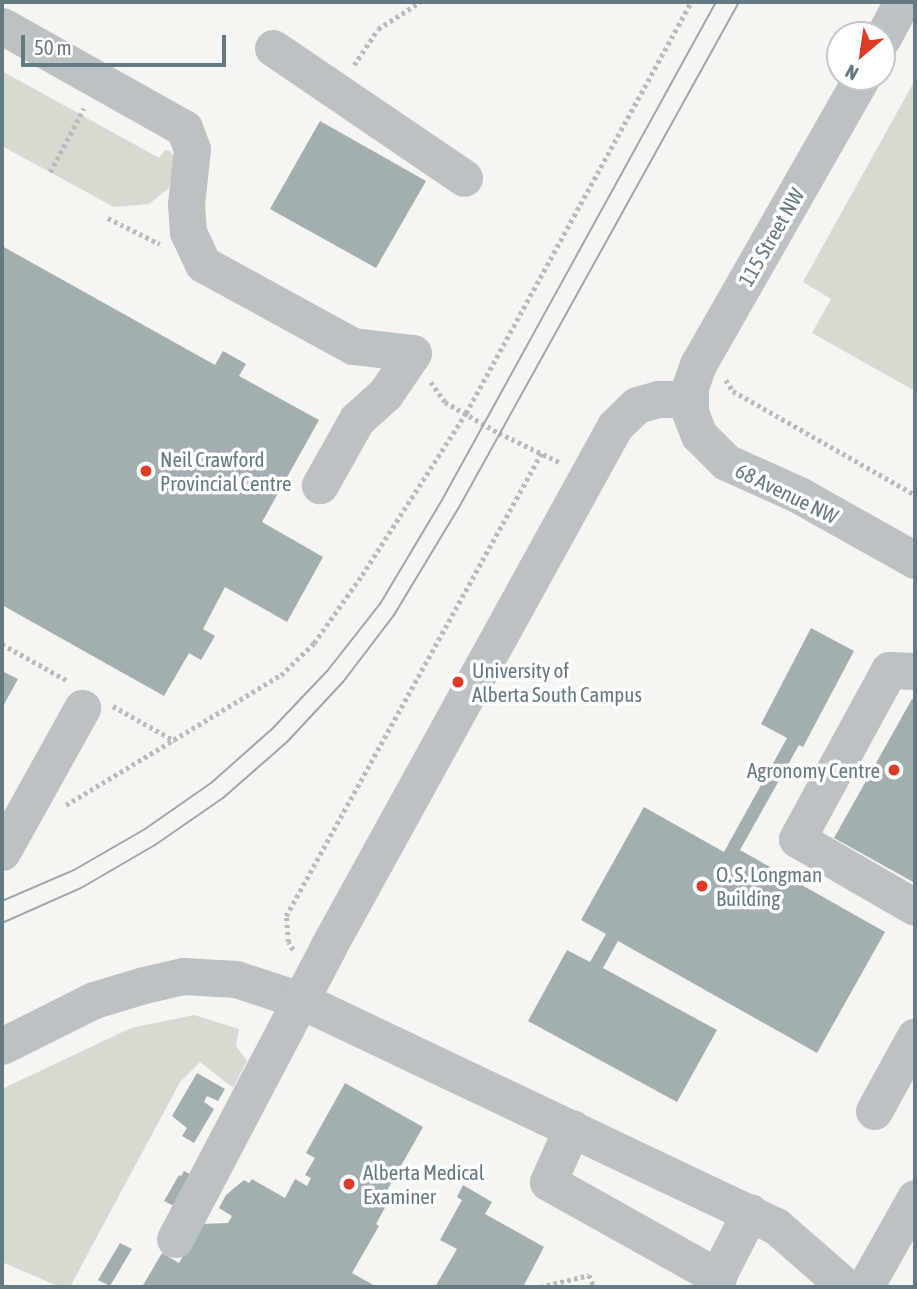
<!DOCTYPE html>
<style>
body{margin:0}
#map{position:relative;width:917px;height:1289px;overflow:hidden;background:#f5f5f2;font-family:"Asap Condensed",sans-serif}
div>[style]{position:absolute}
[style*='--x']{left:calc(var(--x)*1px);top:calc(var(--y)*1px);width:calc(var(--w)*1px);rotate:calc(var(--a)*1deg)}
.green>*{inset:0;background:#d6dad1}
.building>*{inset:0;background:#a3aeb1}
.path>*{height:4.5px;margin-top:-2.25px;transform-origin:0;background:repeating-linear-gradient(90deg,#b7bbbc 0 3.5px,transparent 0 7px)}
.minor>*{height:37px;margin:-18.5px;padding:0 18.5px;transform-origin:18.5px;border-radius:18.5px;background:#bcc2c4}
.tram>*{height:2px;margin:-1px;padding:0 1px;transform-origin:1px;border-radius:1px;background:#9ea6aa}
.dots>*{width:19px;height:19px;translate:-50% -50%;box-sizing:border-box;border:4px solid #fff;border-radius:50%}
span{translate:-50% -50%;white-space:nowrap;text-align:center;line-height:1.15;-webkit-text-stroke:7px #fff;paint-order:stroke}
.street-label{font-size:21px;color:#657982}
.poi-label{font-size:21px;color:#657982}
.left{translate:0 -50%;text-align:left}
.right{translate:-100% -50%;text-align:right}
.frame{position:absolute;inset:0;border:4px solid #657982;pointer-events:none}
.north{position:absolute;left:826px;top:21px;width:70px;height:70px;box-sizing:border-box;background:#fff;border:2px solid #c1c9cd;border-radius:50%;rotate:209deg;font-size:19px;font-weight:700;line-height:28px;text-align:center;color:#657982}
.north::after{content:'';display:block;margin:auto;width:24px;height:32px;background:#df3a28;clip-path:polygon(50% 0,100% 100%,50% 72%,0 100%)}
.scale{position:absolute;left:21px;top:35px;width:205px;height:32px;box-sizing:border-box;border:4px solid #657982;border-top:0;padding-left:9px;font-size:21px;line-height:24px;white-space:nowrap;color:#657982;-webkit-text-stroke:5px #fff;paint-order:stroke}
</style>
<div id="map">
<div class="green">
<div style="clip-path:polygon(2px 71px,159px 158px,165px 150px,170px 151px,173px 156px,174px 175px,168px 189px,149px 204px,114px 207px,2px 146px)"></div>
<div style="clip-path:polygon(915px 80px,915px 391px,812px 333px,831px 299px,803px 282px)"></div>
<div style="clip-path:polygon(194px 1015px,239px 1029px,236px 1046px,247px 1061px,233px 1088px,200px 1062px,180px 1082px,70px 1287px,60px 1287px,2px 1262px,2px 1089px,131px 1028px)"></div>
</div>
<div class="building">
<div style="clip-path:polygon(320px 121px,426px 181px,376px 268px,270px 209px)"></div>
<div style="clip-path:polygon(2px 246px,215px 365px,223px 351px,246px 364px,239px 376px,319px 420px,262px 522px,323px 557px,287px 622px,225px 587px,203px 629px,215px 636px,201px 660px,189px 653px,164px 696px,2px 605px)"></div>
<div style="clip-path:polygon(811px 628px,854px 651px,803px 747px,799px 745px,740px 850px,885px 932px,817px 1053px,618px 941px,603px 968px,717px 1030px,677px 1102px,528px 1021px,567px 950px,590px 962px,606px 934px,581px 920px,644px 807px,724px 852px,787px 738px,761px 724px)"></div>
<div style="clip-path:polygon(2px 671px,18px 679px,2px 708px)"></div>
<div style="clip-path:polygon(912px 699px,915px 701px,915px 883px,834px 838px)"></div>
<div style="clip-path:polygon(197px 1073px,225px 1089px,218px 1101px,207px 1096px,204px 1102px,214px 1109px,194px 1143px,182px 1136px,187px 1128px,172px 1116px)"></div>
<div style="clip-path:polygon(345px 1083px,423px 1127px,381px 1201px,387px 1204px,376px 1224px,379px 1226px,352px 1273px,377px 1287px,142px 1287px,162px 1253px,179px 1263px,201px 1224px,228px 1223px,232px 1216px,219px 1208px,226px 1195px,244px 1180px,249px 1183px,252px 1179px,285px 1198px,295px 1179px,307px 1186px,311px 1178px,305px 1175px,315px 1158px,306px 1153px)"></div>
<div style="clip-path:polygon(184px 1171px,195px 1177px,178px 1208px,164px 1201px,179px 1175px,181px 1176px)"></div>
<div style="clip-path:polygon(463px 1185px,492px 1202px,485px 1214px,544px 1247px,523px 1287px,435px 1287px,457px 1249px,440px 1240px,462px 1200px,457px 1197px)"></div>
<div style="clip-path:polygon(120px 1243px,132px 1249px,110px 1286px,98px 1280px)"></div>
</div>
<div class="path">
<div style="--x:354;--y:65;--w:43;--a:-56.3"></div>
<div style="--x:378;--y:29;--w:50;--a:-32.7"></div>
<div style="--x:50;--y:172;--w:72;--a:-62"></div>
<div style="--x:108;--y:218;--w:58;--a:26.6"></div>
<div style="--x:726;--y:380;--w:13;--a:58"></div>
<div style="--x:733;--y:391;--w:210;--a:29.7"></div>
<div style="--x:431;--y:382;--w:24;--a:55"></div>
<div style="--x:445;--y:402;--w:62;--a:29.9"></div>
<div style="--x:499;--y:433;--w:69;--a:25.8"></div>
<div style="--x:2;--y:644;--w:76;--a:29.3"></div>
<div style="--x:113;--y:706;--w:71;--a:29.4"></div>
<div style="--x:66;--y:805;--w:251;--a:-31.2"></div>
<div style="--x:281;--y:675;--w:46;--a:-44.1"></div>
<div style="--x:314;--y:643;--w:83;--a:-54.8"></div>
<div style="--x:362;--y:575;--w:193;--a:-57.3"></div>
<div style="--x:466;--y:413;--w:469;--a:-61.3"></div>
<div style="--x:293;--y:950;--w:9;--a:-122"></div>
<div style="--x:288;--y:942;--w:26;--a:-94"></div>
<div style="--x:286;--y:916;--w:530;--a:-61.11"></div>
<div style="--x:540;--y:1287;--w:50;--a:-13.8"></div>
<div style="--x:589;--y:1275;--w:13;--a:67"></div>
</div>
<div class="minor">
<div style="--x:2;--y:26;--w:209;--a:29.3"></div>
<div style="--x:184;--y:128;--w:22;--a:69"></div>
<div style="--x:192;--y:149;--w:55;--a:96.2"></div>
<div style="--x:186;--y:204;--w:28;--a:86"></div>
<div style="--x:188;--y:232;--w:35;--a:65"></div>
<div style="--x:203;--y:264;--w:171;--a:28.7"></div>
<div style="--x:353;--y:346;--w:60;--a:6.7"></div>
<div style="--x:413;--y:353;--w:50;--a:124.3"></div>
<div style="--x:385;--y:394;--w:38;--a:138"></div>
<div style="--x:357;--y:419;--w:76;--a:119.3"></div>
<div style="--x:882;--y:39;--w:42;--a:-61.6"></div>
<div style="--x:273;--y:48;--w:231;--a:34.2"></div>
<div style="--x:862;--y:77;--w:331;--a:119.7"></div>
<div style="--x:698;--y:364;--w:24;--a:109"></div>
<div style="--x:690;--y:387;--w:25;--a:90"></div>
<div style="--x:690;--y:412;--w:25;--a:69"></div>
<div style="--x:699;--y:435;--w:38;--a:45"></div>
<div style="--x:726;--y:462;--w:80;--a:24.3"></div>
<div style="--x:799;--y:495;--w:133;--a:29.3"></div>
<div style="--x:915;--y:671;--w:26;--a:-178"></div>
<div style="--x:889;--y:670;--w:192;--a:118.6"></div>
<div style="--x:797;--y:839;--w:136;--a:30"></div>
<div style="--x:2;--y:852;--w:165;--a:-60.9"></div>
<div style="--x:2;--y:1046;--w:103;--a:-26.6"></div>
<div style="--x:94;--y:1000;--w:52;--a:-16.7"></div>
<div style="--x:144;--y:985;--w:40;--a:-13"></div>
<div style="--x:183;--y:976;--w:53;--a:3.2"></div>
<div style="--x:236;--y:979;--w:67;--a:18.2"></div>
<div style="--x:300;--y:1000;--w:527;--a:25.4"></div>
<div style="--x:776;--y:1226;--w:93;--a:41.1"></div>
<div style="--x:874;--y:1111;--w:85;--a:-61.3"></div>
<div style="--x:572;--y:1128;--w:59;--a:114"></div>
<div style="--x:548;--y:1182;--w:195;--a:29.2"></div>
<div style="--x:175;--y:1239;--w:330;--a:-62.3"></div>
<div style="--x:328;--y:947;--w:595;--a:-61.15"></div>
<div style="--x:615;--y:426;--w:30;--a:-44"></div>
<div style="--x:637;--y:405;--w:22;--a:-16"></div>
<div style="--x:658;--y:399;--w:31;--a:0"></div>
<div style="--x:712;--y:1287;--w:84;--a:-63.1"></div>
<div style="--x:865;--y:1287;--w:102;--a:-60.7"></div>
</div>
<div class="tram">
<div style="--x:2;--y:901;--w:78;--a:-23.3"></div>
<div style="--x:74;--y:870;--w:82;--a:-30"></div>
<div style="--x:145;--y:829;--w:80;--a:-34.9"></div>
<div style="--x:211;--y:783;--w:81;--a:-41.5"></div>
<div style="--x:272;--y:729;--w:81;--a:-46.5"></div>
<div style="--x:328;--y:670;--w:84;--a:-51.8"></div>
<div style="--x:380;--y:604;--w:121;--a:-59.2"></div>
<div style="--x:442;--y:500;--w:568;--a:-61.18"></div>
<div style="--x:2;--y:923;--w:86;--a:-23.9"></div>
<div style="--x:81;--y:888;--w:86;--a:-30.2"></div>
<div style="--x:155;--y:845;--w:83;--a:-34.7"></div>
<div style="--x:223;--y:798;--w:85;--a:-41.2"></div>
<div style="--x:287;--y:742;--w:82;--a:-47"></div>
<div style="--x:343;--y:682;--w:84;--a:-52.7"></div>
<div style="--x:394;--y:615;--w:124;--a:-58.9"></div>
<div style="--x:458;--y:509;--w:580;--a:-61"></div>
</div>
<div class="dots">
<div style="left:146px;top:471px;background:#df3a28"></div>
<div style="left:458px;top:682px;background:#df3a28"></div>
<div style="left:894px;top:770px;background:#df3a28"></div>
<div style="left:702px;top:886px;background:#df3a28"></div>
<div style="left:349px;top:1184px;background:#df3a28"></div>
</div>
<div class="street-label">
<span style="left:771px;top:237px;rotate:-60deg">115 Street NW</span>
<span style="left:787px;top:493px;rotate:26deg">68 Avenue NW</span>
</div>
<div class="poi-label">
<span class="left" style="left:160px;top:471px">Neil Crawford<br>Provincial Centre</span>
<span class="left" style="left:472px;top:682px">University of<br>Alberta South Campus</span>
<span class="right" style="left:880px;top:770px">Agronomy Centre</span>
<span class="left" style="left:716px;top:886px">O. S. Longman<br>Building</span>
<span class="left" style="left:363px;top:1184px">Alberta Medical<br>Examiner</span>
</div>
<div class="frame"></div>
<div class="north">N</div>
<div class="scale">50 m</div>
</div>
